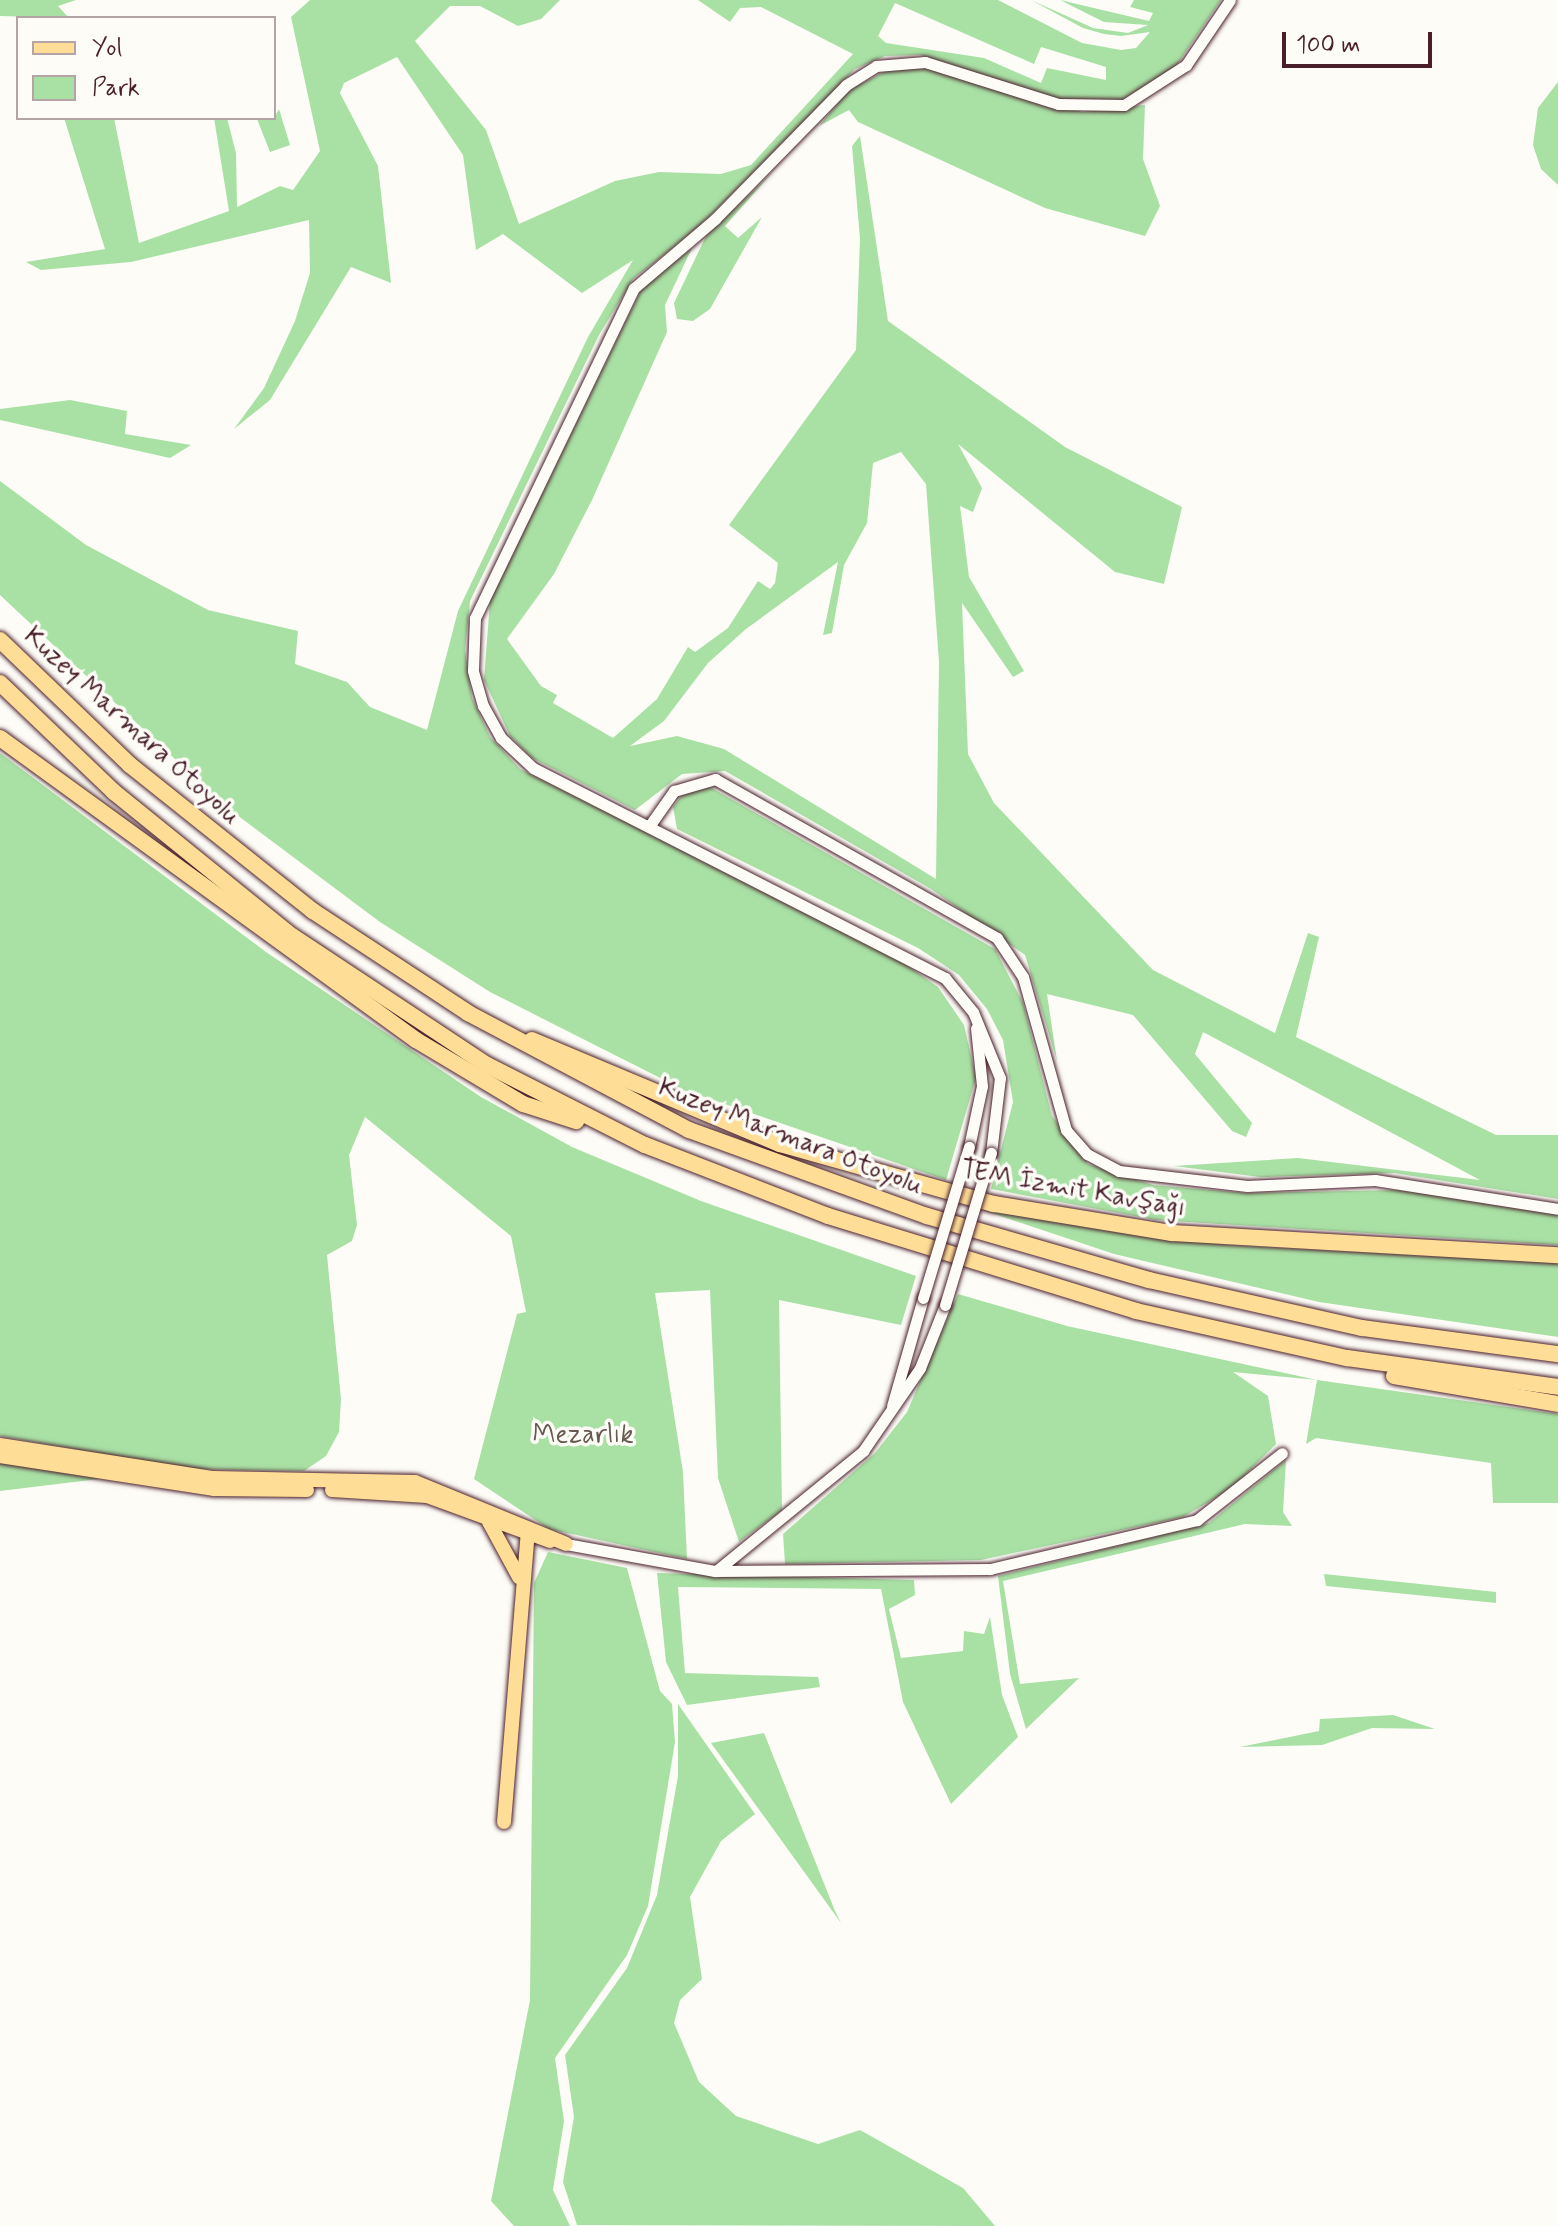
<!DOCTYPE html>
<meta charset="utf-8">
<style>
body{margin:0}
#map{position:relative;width:1558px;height:2226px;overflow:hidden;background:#fdfcf7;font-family:Mynerve,sans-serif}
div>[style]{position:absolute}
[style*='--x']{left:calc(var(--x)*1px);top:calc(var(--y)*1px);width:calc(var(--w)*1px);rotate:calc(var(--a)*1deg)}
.green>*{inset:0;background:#a9e1a5}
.roads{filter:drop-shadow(0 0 2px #4a1f2b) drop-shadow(0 0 2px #4a1f2b)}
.minor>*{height:11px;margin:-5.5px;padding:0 5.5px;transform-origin:5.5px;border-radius:5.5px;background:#fdfcf7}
.major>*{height:14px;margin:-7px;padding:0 7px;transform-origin:7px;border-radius:7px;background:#fedd96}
.highway>*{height:16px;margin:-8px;padding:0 8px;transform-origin:8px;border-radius:8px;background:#fedd96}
.bridges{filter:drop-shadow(0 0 2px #4a1f2b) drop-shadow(0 0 2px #4a1f2b)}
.minor-bridge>*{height:11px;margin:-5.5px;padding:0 5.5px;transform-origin:5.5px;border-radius:5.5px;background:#fdfcf7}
span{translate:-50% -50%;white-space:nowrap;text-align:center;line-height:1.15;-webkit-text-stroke:7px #fdfcf7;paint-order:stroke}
.street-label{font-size:26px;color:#4a1f2b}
.park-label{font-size:26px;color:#665950}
.legend{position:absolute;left:16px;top:16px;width:260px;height:104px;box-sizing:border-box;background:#fdfcf7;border:2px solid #b5a4a5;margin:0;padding:10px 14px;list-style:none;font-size:24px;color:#4a1f2b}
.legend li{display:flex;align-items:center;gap:16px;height:40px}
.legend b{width:40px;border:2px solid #b5a4a5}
.scale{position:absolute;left:1282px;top:32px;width:150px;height:36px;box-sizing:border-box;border:4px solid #4a1f2b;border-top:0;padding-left:10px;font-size:24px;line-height:28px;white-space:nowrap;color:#4a1f2b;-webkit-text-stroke:6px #fdfcf7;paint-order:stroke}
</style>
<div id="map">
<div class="green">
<div style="clip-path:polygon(0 0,76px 0,58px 6px,69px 18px,0 16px)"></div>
<div style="clip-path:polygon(evenodd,310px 0,560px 0,541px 19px,518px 26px,480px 6px,450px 6px,415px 41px,486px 130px,519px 224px,615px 181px,659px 172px,721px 174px,751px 165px,853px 54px,761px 7px,740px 8px,730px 22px,698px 0,998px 0,1082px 43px,1121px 50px,1136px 48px,1150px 32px,1121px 36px,1104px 34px,1083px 28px,1031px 0,1093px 28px,1128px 33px,1148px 25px,1104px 22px,1060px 0,1149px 21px,1153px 13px,1130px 7px,1134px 0,1221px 0,1174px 69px,1121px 100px,1059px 99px,920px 55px,885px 56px,855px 69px,698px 228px,633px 279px,599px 335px,470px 601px,465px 650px,472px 698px,490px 737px,520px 769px,889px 953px,938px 987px,964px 1025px,976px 1078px,946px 1180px,684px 1090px,490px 992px,380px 922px,225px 806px,0 595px,0 481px,86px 545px,208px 610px,298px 631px,295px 664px,347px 682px,370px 707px,427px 730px,458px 611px,588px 337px,633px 260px,582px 293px,503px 234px,476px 250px,463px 155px,397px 57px,344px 83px,340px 93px,378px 166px,391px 283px,351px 267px,270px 400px,234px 429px,264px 388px,295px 321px,310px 273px,309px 220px,131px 262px,41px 270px,26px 262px,105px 249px,64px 118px,114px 118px,139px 243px,229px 211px,214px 118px,227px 118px,236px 153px,237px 207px,280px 186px,293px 190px,320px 151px,291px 17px,310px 0,895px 3px,1034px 64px,1041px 47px,1106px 67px,1106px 80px,1047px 68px,1041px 83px,984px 58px,886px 43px,878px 36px,895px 3px)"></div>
<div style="clip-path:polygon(893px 67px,942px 69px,1082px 112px,1145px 105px,1143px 159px,1160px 206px,1145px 236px,1045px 208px,858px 122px,849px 110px,819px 126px,849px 90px)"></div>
<div style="clip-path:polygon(1558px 82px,1558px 185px,1541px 169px,1533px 145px,1538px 108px)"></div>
<div style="clip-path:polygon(279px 109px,290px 145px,270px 152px,257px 119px,274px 118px)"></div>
<div style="clip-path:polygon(evenodd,860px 136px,888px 321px,1065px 447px,1182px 507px,1164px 584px,1115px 572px,958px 444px,982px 488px,973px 512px,960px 506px,969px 577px,1024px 671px,1013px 677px,962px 603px,968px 754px,994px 803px,1153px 970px,1275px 1033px,1308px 933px,1319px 937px,1296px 1037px,1496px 1135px,1558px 1135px,1558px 1199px,1394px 1173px,1260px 1177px,1174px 1166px,1298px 1158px,1480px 1180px,1203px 1032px,1195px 1054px,1252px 1123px,1246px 1137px,1232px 1131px,1133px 1015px,1047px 994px,1057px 1061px,1025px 955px,931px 889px,725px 771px,682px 774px,635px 810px,532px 758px,510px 736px,484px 680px,490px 601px,642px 288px,692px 248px,665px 305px,667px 332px,592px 500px,554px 574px,507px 639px,541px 686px,557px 695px,553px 703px,613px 738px,657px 699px,688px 647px,695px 652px,728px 628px,758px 581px,770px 589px,775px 583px,778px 563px,729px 525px,856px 350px,860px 239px,852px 146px,860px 136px,901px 452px,926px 484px,939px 662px,936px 879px,724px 749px,677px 736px,630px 746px,664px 721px,708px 663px,746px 629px,838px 562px,823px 635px,832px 633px,844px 565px,867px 523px,873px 463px,901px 452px)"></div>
<div style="clip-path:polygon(772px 173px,725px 226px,738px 238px,762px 217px,710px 309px,693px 321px,677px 319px,674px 303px,706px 236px)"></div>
<div style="clip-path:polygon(70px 400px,127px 411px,125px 434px,191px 445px,170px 458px,0 420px,0 409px)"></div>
<div style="clip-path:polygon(0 753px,266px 952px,481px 1097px,572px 1147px,701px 1201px,916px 1276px,901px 1325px,779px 1300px,782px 1510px,739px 1542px,718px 1478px,710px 1290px,655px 1293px,683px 1472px,687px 1559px,549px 1529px,474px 1479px,517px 1314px,526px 1312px,511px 1236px,365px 1117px,349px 1155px,357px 1225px,352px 1241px,327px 1255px,341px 1399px,339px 1432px,326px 1456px,304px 1471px,189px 1469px,0 1436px)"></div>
<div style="clip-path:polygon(710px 787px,995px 949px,1023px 1003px,1052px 1116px,1088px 1164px,1153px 1185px,1246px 1193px,1400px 1190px,1558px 1215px,1558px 1245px,1156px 1220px,991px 1189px,1013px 1102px,1003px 1040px,987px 1009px,959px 975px,918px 948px,677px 829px,673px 807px,682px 795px)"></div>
<div style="clip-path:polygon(985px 1211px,1226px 1245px,1558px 1263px,1558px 1337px,1319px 1302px,1114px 1254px)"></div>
<div style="clip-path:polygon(958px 1294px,1067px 1326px,1317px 1380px,1558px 1414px,1558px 1503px,1493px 1503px,1491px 1463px,1316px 1438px,1306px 1444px,1317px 1380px,1233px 1372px,1268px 1396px,1276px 1444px,1232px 1488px,1183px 1517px,981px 1560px,785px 1564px,783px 1534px,875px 1453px,907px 1412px)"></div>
<div style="clip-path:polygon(0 1456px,107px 1478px,0 1491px)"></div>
<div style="clip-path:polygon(1286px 1460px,1283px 1512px,1292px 1526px,1245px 1524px,1003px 1581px,1020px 1684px,1079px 1678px,1026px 1729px,1010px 1674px,998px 1576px,1209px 1523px)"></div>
<div style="clip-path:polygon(548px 1552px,627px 1568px,660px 1691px,672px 1704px,675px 1742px,648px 1906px,627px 1955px,555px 2058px,564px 2121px,553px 2190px,570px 2226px,514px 2226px,491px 2201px,530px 2000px,534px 1583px)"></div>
<div style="clip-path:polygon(657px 1573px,914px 1580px,915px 1595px,889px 1609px,901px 1658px,963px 1651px,964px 1631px,984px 1634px,990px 1617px,1002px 1695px,1018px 1737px,951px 1804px,903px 1702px,881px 1589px,678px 1587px,685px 1673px,818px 1677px,820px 1687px,687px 1705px,666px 1662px)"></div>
<div style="clip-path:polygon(1324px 1574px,1496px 1592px,1496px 1603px,1326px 1586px)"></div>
<div style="clip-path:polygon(678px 1704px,755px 1814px,721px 1841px,690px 1897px,702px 1979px,680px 2000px,674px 2023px,699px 2082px,736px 2116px,818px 2144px,860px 2130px,963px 2188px,995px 2226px,577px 2225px,563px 2182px,574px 2117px,565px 2055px,627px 1968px,657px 1895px,678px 1776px)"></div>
<div style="clip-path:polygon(1393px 1715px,1435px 1729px,1372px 1728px,1322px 1745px,1240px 1747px,1319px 1731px,1320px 1719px)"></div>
<div style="clip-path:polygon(764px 1733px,835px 1911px,841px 1923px,711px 1743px)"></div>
</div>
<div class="roads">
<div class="minor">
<div style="--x:650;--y:825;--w:42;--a:-54.8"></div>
<div style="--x:674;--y:791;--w:43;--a:-16.3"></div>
<div style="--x:715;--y:779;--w:324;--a:29.4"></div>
<div style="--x:997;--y:938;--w:47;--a:56.3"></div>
<div style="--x:1023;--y:977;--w:159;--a:74.3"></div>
<div style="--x:1066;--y:1130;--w:32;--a:49"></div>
<div style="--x:1087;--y:1154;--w:36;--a:28"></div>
<div style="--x:1119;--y:1171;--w:129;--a:6.7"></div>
<div style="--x:1247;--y:1186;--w:128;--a:-2.7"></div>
<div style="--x:1375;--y:1180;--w:185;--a:9"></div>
<div style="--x:969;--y:1147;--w:62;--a:-78"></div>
<div style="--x:982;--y:1086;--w:58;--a:-95.9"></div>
<div style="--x:991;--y:1153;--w:76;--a:-83.2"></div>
<div style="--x:1000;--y:1078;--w:71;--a:-112.2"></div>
<div style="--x:973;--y:1012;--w:44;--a:-129.5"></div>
<div style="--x:945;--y:978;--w:462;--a:-153"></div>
<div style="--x:533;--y:768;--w:44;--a:-136.8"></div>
<div style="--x:501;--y:738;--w:37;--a:-119"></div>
<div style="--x:483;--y:706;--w:37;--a:-106"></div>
<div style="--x:473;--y:670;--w:52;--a:-87.8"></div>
<div style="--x:475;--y:618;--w:366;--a:-64.3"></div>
<div style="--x:634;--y:288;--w:106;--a:-40.4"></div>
<div style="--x:715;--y:219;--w:187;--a:-45.6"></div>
<div style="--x:846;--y:85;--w:36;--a:-32"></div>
<div style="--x:876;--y:66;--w:49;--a:-4.7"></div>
<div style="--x:925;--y:62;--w:139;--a:17.5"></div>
<div style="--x:1058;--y:104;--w:66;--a:0.9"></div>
<div style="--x:1124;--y:105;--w:74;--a:-32.8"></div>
<div style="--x:1186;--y:65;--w:78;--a:-55.9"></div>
<div style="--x:892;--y:1406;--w:112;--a:-74"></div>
<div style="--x:566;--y:1544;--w:151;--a:10.3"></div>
<div style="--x:715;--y:1571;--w:275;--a:-0.4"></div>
<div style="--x:990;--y:1569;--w:213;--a:-13.3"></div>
<div style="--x:1197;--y:1520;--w:108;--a:-38.2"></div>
<div style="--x:716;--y:1571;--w:190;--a:-39.2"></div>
<div style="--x:863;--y:1451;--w:101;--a:-55.5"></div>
<div style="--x:920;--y:1368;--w:68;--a:-68.4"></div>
</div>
<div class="major">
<div style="--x:0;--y:1445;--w:216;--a:8.8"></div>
<div style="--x:213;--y:1478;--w:202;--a:1.1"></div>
<div style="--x:415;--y:1482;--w:163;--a:22.3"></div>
<div style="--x:0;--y:1456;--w:217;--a:8.8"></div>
<div style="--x:214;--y:1489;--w:93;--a:0.6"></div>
<div style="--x:332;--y:1490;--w:95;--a:3.6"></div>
<div style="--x:427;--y:1496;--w:131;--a:20.1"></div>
<div style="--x:489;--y:1522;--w:63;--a:61.4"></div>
<div style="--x:504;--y:1822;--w:293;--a:-85.3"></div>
</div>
<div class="highway">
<div style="--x:0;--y:640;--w:180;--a:43.9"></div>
<div style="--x:130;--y:765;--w:234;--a:38.6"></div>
<div style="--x:313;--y:911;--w:186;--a:33.3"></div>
<div style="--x:468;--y:1013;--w:250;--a:27.9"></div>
<div style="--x:689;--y:1130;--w:253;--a:19.9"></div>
<div style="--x:927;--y:1216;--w:231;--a:16.1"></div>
<div style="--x:1149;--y:1280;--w:218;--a:12.7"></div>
<div style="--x:1362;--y:1328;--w:198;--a:7.6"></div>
<div style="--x:0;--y:683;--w:158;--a:43.7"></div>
<div style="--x:114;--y:792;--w:229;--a:39"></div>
<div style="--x:292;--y:936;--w:234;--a:33.5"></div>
<div style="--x:487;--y:1065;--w:177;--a:26.9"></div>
<div style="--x:645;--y:1145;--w:196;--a:21.2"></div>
<div style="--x:828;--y:1216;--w:322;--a:17.1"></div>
<div style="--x:1136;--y:1311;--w:216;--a:12.6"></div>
<div style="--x:1347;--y:1358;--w:213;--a:7.8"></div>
<div style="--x:0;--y:738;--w:514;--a:35.98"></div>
<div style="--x:416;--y:1040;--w:125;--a:30.9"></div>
<div style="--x:523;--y:1104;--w:56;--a:17.8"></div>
<div style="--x:532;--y:1040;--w:269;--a:22.8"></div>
<div style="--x:780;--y:1144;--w:222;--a:15.7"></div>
<div style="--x:994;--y:1204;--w:180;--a:9.3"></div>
<div style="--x:1172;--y:1233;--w:387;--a:3.3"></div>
<div style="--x:1394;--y:1376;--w:166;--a:9.7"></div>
</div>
</div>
<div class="bridges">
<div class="minor-bridge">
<div style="--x:923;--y:1298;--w:158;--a:-73.1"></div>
<div style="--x:945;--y:1305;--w:159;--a:-73.2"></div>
</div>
</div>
<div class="street-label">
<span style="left:131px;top:727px;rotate:42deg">Kuzey Marmara Otoyolu</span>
<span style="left:790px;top:1138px;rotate:21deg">Kuzey Marmara Otoyolu</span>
<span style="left:1073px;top:1190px;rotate:10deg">TEM İzmit Kavşağı</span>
</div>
<div class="park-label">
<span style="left:583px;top:1436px">Mezarlık</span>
</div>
<ul class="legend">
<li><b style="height:10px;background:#fedd96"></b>Yol</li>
<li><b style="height:22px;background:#a9e1a5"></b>Park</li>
</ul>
<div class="scale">100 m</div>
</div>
